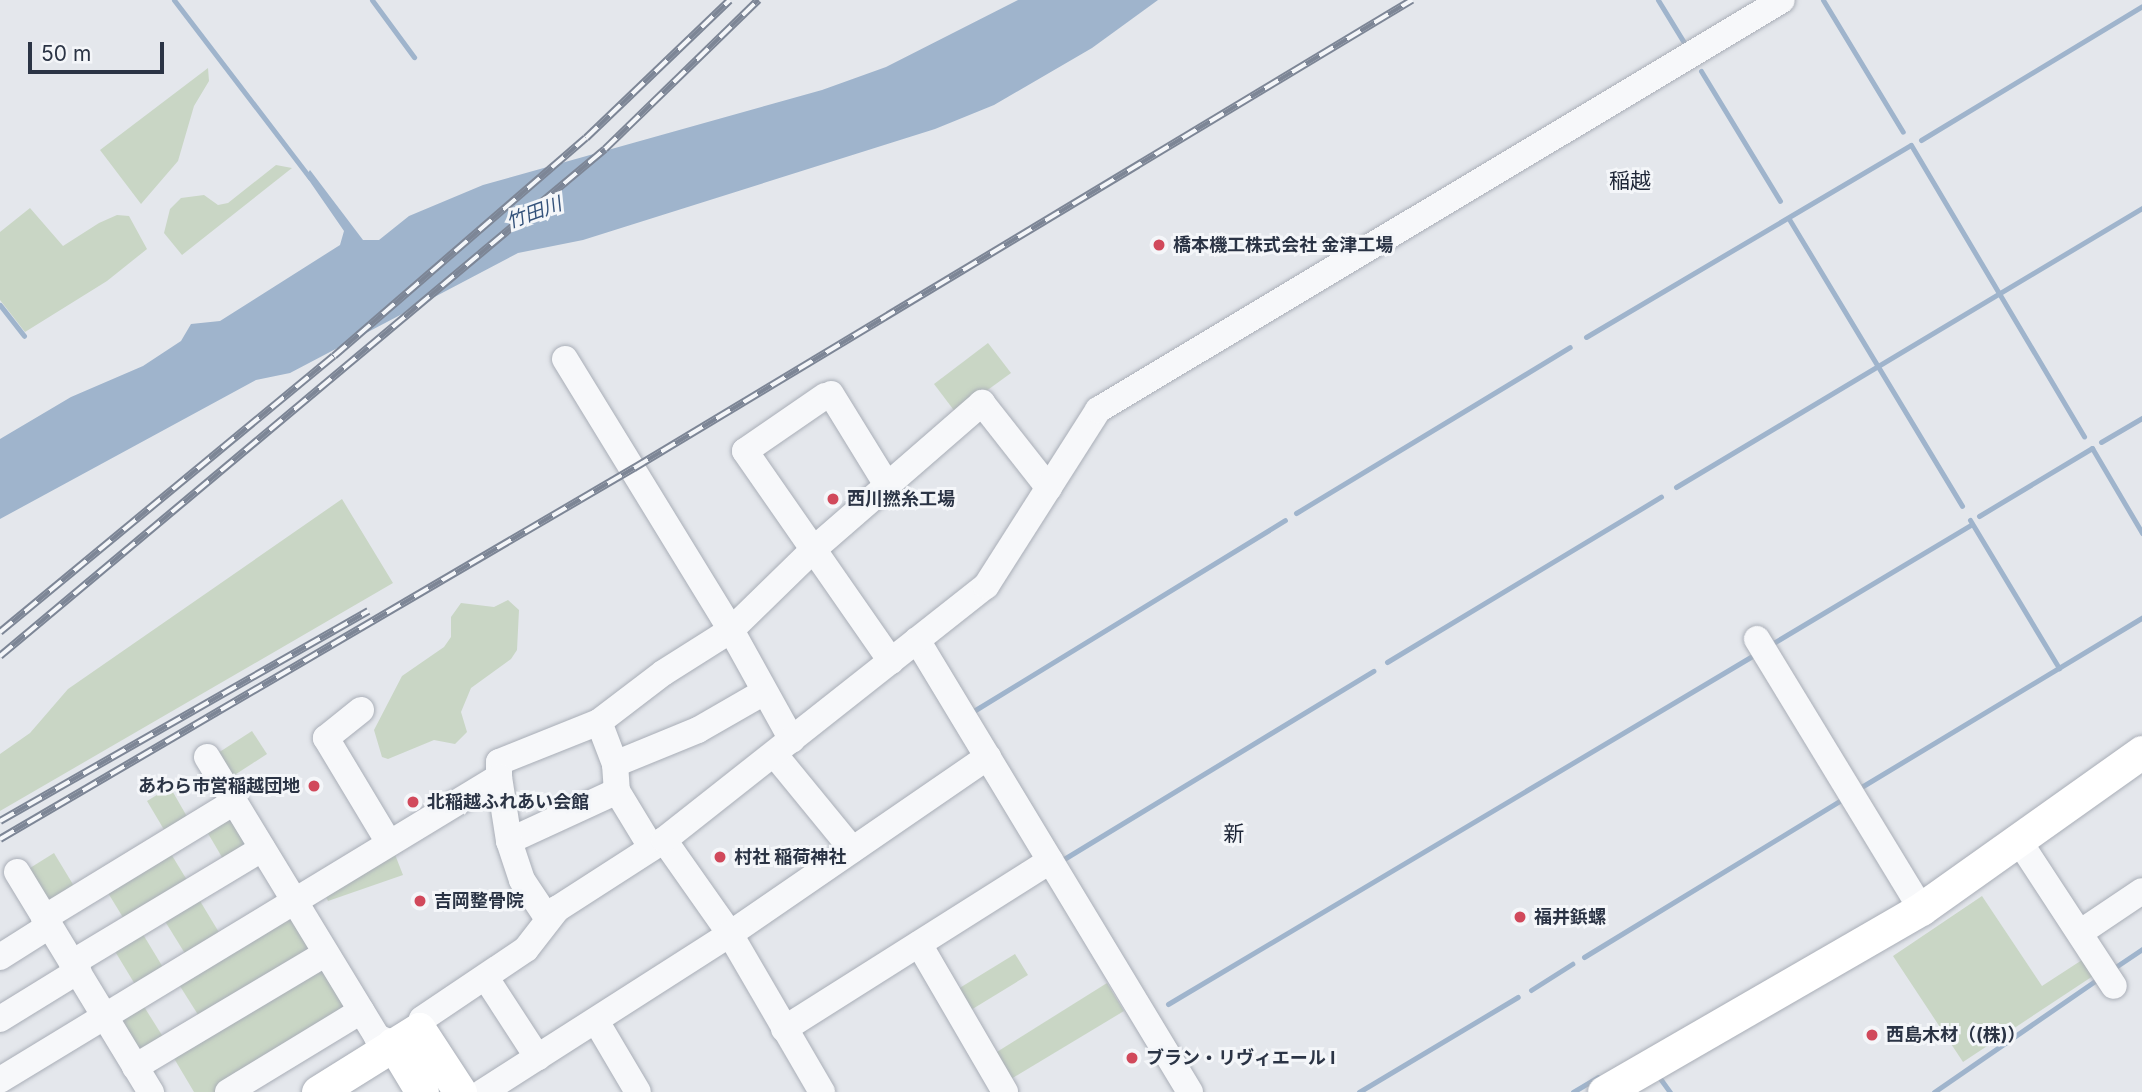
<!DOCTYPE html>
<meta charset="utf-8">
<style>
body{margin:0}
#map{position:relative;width:2142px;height:1092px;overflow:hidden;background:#e4e7ec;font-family:Inter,"Noto Sans JP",sans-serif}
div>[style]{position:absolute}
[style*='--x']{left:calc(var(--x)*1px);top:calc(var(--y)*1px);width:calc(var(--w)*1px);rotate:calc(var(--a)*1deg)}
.green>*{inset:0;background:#c9d6c5}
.water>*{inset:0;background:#9fb4cc}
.stream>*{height:5px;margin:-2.5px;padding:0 2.5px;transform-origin:2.5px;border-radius:2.5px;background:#9fb4cc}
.roads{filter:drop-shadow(0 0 2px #a9aeb7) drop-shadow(0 0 2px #a9aeb7)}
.minor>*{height:26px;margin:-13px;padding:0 13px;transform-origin:13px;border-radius:13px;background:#f7f8fa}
.major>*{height:33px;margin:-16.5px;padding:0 16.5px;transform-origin:16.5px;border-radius:16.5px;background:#fff}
.rail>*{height:8px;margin-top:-4px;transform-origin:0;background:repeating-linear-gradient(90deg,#f4f6f9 0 16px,#7d8696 0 32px);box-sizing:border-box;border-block:2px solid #7d8696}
.dots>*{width:19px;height:19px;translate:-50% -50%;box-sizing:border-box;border:4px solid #f4f6f9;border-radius:50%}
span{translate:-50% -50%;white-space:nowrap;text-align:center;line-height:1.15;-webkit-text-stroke:6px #f4f6f9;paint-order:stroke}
.poi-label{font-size:18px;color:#2b3445;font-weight:700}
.left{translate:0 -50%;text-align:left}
.right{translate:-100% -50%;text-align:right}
.water-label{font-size:19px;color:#34527a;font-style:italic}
.quarter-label{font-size:21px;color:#1d2536}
.scale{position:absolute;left:28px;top:42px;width:136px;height:32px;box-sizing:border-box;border:4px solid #2b3445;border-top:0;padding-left:9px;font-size:21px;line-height:24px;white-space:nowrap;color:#2b3445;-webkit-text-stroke:5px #f4f6f9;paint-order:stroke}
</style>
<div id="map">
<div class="green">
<div style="clip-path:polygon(208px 68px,209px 81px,194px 106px,178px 161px,141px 204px,100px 150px)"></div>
<div style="clip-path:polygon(276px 165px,292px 168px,182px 255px,164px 233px,170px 209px,181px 198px,204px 195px,218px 205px,228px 203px)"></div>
<div style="clip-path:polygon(30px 208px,63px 246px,99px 223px,117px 215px,129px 216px,147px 249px,107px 281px,25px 332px,0 300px,0 232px)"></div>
<div style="clip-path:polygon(988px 343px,1011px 373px,956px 413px,934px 384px)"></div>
<div style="clip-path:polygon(342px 499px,393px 583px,0 811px,0 754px,30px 733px,68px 689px)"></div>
<div style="clip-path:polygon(508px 600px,519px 610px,517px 650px,511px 659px,471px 688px,461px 712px,467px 732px,455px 744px,434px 740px,388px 759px,382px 757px,374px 730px,402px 676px,444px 647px,451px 637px,451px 617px,461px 603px,494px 607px)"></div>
<div style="clip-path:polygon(252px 731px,267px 754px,233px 776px,218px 753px)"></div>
<div style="clip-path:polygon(170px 787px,189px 820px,166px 833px,147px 801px)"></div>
<div style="clip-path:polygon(232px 814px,252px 848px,226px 864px,206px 830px)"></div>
<div style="clip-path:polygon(168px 849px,190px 885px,127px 924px,105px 888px)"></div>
<div style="clip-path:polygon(394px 852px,403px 875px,328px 901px,324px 893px)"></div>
<div style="clip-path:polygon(54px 853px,77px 891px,46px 911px,22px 873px)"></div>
<div style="clip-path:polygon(197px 896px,223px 939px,189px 960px,163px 918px)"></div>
<div style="clip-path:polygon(1982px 896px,2042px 986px,2082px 960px,2093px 976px,1963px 1062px,1893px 956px)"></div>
<div style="clip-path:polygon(293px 915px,315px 952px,202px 1021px,178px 983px)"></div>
<div style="clip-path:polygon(141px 931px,167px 974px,139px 991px,113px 948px)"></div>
<div style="clip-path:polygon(1015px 954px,1028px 975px,966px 1013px,953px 992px)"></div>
<div style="clip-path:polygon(321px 965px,349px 1011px,215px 1092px,194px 1092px,172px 1055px)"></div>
<div style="clip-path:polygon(1107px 983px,1124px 1011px,1006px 1082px,992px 1055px)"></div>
<div style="clip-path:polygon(143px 1005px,165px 1040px,136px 1058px,114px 1022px)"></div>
</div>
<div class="water">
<div style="clip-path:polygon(1018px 0,1158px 0,1092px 48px,994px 105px,935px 129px,583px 240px,518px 253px,290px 373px,256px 380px,0 519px,0 439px,71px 397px,143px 366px,181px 341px,191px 324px,220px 321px,340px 245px,344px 231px,306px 176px,310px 170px,363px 240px,379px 240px,409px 216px,483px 185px,822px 90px,886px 67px)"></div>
</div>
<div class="stream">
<div style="--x:174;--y:0;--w:224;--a:52.6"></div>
<div style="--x:372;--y:0;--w:71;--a:53.6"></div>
<div style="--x:1658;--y:0;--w:52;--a:58.5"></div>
<div style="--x:1823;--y:0;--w:154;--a:58.8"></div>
<div style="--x:1701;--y:71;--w:152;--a:58.7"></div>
<div style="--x:1921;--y:140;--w:258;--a:-31.2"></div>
<div style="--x:1789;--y:219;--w:335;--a:58.9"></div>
<div style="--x:0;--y:305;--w:39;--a:52"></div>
<div style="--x:1586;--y:337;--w:377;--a:-30.6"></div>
<div style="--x:1911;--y:145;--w:339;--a:59.3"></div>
<div style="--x:2101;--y:442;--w:48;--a:-30.3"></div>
<div style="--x:1676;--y:487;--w:543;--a:-30.91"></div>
<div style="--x:1296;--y:513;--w:320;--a:-31.2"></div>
<div style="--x:1979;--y:516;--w:132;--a:-31"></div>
<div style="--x:2092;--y:448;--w:99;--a:59.5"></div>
<div style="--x:1970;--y:520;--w:173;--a:59"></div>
<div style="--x:1770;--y:645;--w:235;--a:-30.9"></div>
<div style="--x:1387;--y:662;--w:320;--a:-31.1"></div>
<div style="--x:972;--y:712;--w:367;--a:-31.5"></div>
<div style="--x:1858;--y:789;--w:332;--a:-31.1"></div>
<div style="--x:1059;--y:862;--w:368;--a:-31.3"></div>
<div style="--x:1584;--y:957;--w:301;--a:-31.4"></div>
<div style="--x:2114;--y:968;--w:34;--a:-34"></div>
<div style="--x:1531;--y:990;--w:49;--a:-32.4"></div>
<div style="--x:1168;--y:1004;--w:682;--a:-30.78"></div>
<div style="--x:1659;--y:1077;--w:19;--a:54"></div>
<div style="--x:1359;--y:1092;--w:185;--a:-30.9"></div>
<div style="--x:1573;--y:1092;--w:29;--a:-31"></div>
<div style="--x:1934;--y:1092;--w:199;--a:-34.6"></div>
</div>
<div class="roads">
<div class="minor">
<div style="--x:565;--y:359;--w:318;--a:58.5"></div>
<div style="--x:731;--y:630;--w:80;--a:147.7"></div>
<div style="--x:663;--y:673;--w:81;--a:142.6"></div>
<div style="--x:599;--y:722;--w:45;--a:69.1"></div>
<div style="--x:615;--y:764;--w:27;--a:86"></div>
<div style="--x:617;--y:791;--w:66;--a:58.7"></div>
<div style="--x:831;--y:394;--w:107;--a:58.4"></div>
<div style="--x:825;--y:396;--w:97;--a:145.5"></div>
<div style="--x:745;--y:451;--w:256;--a:55.2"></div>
<div style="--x:1757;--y:639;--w:316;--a:58.7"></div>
<div style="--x:917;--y:640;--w:528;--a:58.87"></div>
<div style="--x:361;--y:710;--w:45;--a:141.3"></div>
<div style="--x:326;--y:738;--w:120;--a:59"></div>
<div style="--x:792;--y:740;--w:126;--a:-119"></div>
<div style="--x:731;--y:630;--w:116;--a:-44.3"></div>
<div style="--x:814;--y:549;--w:223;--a:-41"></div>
<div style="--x:982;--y:403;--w:108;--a:51.8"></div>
<div style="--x:775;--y:755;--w:122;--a:50.7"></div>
<div style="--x:207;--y:757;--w:328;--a:58.7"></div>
<div style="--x:377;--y:1037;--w:17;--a:24"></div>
<div style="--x:615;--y:764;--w:90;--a:-22.3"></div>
<div style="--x:698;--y:730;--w:76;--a:-29.9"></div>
<div style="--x:499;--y:777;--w:15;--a:-90"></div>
<div style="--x:499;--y:762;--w:108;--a:-21.8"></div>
<div style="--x:664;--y:840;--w:115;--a:54.9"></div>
<div style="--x:730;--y:934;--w:183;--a:59.8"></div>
<div style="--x:509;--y:841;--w:119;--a:-24.8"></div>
<div style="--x:2019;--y:841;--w:173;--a:56.8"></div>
<div style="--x:17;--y:872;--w:258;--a:58.7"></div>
<div style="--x:44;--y:918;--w:223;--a:-31.4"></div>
<div style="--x:2081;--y:932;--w:73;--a:-33.9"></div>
<div style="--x:919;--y:944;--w:171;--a:59.8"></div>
<div style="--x:0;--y:957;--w:58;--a:-32.3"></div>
<div style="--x:72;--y:963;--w:222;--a:-31"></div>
<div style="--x:486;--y:978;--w:95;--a:57"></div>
<div style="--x:0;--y:1019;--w:92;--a:-31.6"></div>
<div style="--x:596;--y:1021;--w:82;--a:59.4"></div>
<div style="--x:419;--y:1029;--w:10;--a:-73"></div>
<div style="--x:422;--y:1019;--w:125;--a:-33.9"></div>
<div style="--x:526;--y:949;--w:51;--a:-52.2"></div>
<div style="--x:557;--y:909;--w:127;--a:-32.8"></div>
<div style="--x:664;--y:840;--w:410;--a:-38.3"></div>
<div style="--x:986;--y:586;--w:209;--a:-57.5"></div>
<div style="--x:1098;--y:410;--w:797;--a:-30.94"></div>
<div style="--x:784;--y:1029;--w:315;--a:-32.3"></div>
<div style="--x:135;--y:1067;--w:222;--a:-30.8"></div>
<div style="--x:0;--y:1080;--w:584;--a:-31.27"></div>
<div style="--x:499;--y:777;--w:65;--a:81.1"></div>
<div style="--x:509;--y:841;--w:41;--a:71.6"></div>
<div style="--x:522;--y:880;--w:47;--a:56.3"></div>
<div style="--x:228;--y:1092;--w:156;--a:-31.3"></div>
<div style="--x:483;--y:1092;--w:293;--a:-32.6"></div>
<div style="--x:730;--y:934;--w:313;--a:-34.5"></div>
</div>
<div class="major">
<div style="--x:393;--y:1044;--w:56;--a:58.9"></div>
<div style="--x:318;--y:1092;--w:119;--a:-32"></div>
<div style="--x:419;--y:1029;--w:75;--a:56.9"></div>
<div style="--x:1604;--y:1092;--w:366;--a:-30"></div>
<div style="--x:1921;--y:909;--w:271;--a:-35.4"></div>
</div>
</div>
<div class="rail">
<div style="--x:0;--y:632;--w:433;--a:-39.6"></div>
<div style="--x:334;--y:356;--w:333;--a:-40.9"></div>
<div style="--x:586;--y:138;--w:199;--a:-43.8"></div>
<div style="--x:0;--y:656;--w:789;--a:-39.96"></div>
<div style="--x:605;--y:149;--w:214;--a:-44.2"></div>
<div style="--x:0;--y:821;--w:424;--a:-29.7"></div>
<div style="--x:0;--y:839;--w:735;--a:-30.34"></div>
<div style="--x:634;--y:468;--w:908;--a:-31.03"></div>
</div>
<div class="dots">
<div style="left:1159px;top:245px;background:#d1495b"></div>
<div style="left:833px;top:499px;background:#d1495b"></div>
<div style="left:314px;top:786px;background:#d1495b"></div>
<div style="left:413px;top:802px;background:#d1495b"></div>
<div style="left:720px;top:857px;background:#d1495b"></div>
<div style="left:420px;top:901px;background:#d1495b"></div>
<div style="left:1520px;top:917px;background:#d1495b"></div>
<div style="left:1872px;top:1035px;background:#d1495b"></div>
<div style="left:1132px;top:1058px;background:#d1495b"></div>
</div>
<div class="poi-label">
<span class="left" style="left:1173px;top:245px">橋本機工株式会社 金津工場</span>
<span class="left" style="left:847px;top:499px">西川撚糸工場</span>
<span class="right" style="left:300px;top:786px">あわら市営稲越団地</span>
<span class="left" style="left:427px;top:802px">北稲越ふれあい会館</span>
<span class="left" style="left:734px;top:857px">村社 稲荷神社</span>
<span class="left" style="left:434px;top:901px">吉岡整骨院</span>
<span class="left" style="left:1534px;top:917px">福井鋲螺</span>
<span class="left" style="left:1886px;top:1035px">西島木材（(株)）</span>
<span class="left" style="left:1146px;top:1058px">ブラン・リヴィエール Ⅰ</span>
</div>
<div class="water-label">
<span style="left:534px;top:213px;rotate:-20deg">竹田川</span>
</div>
<div class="quarter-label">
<span style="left:1630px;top:181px">稲越</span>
<span style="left:1234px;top:834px">新</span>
</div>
<div class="scale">50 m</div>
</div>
